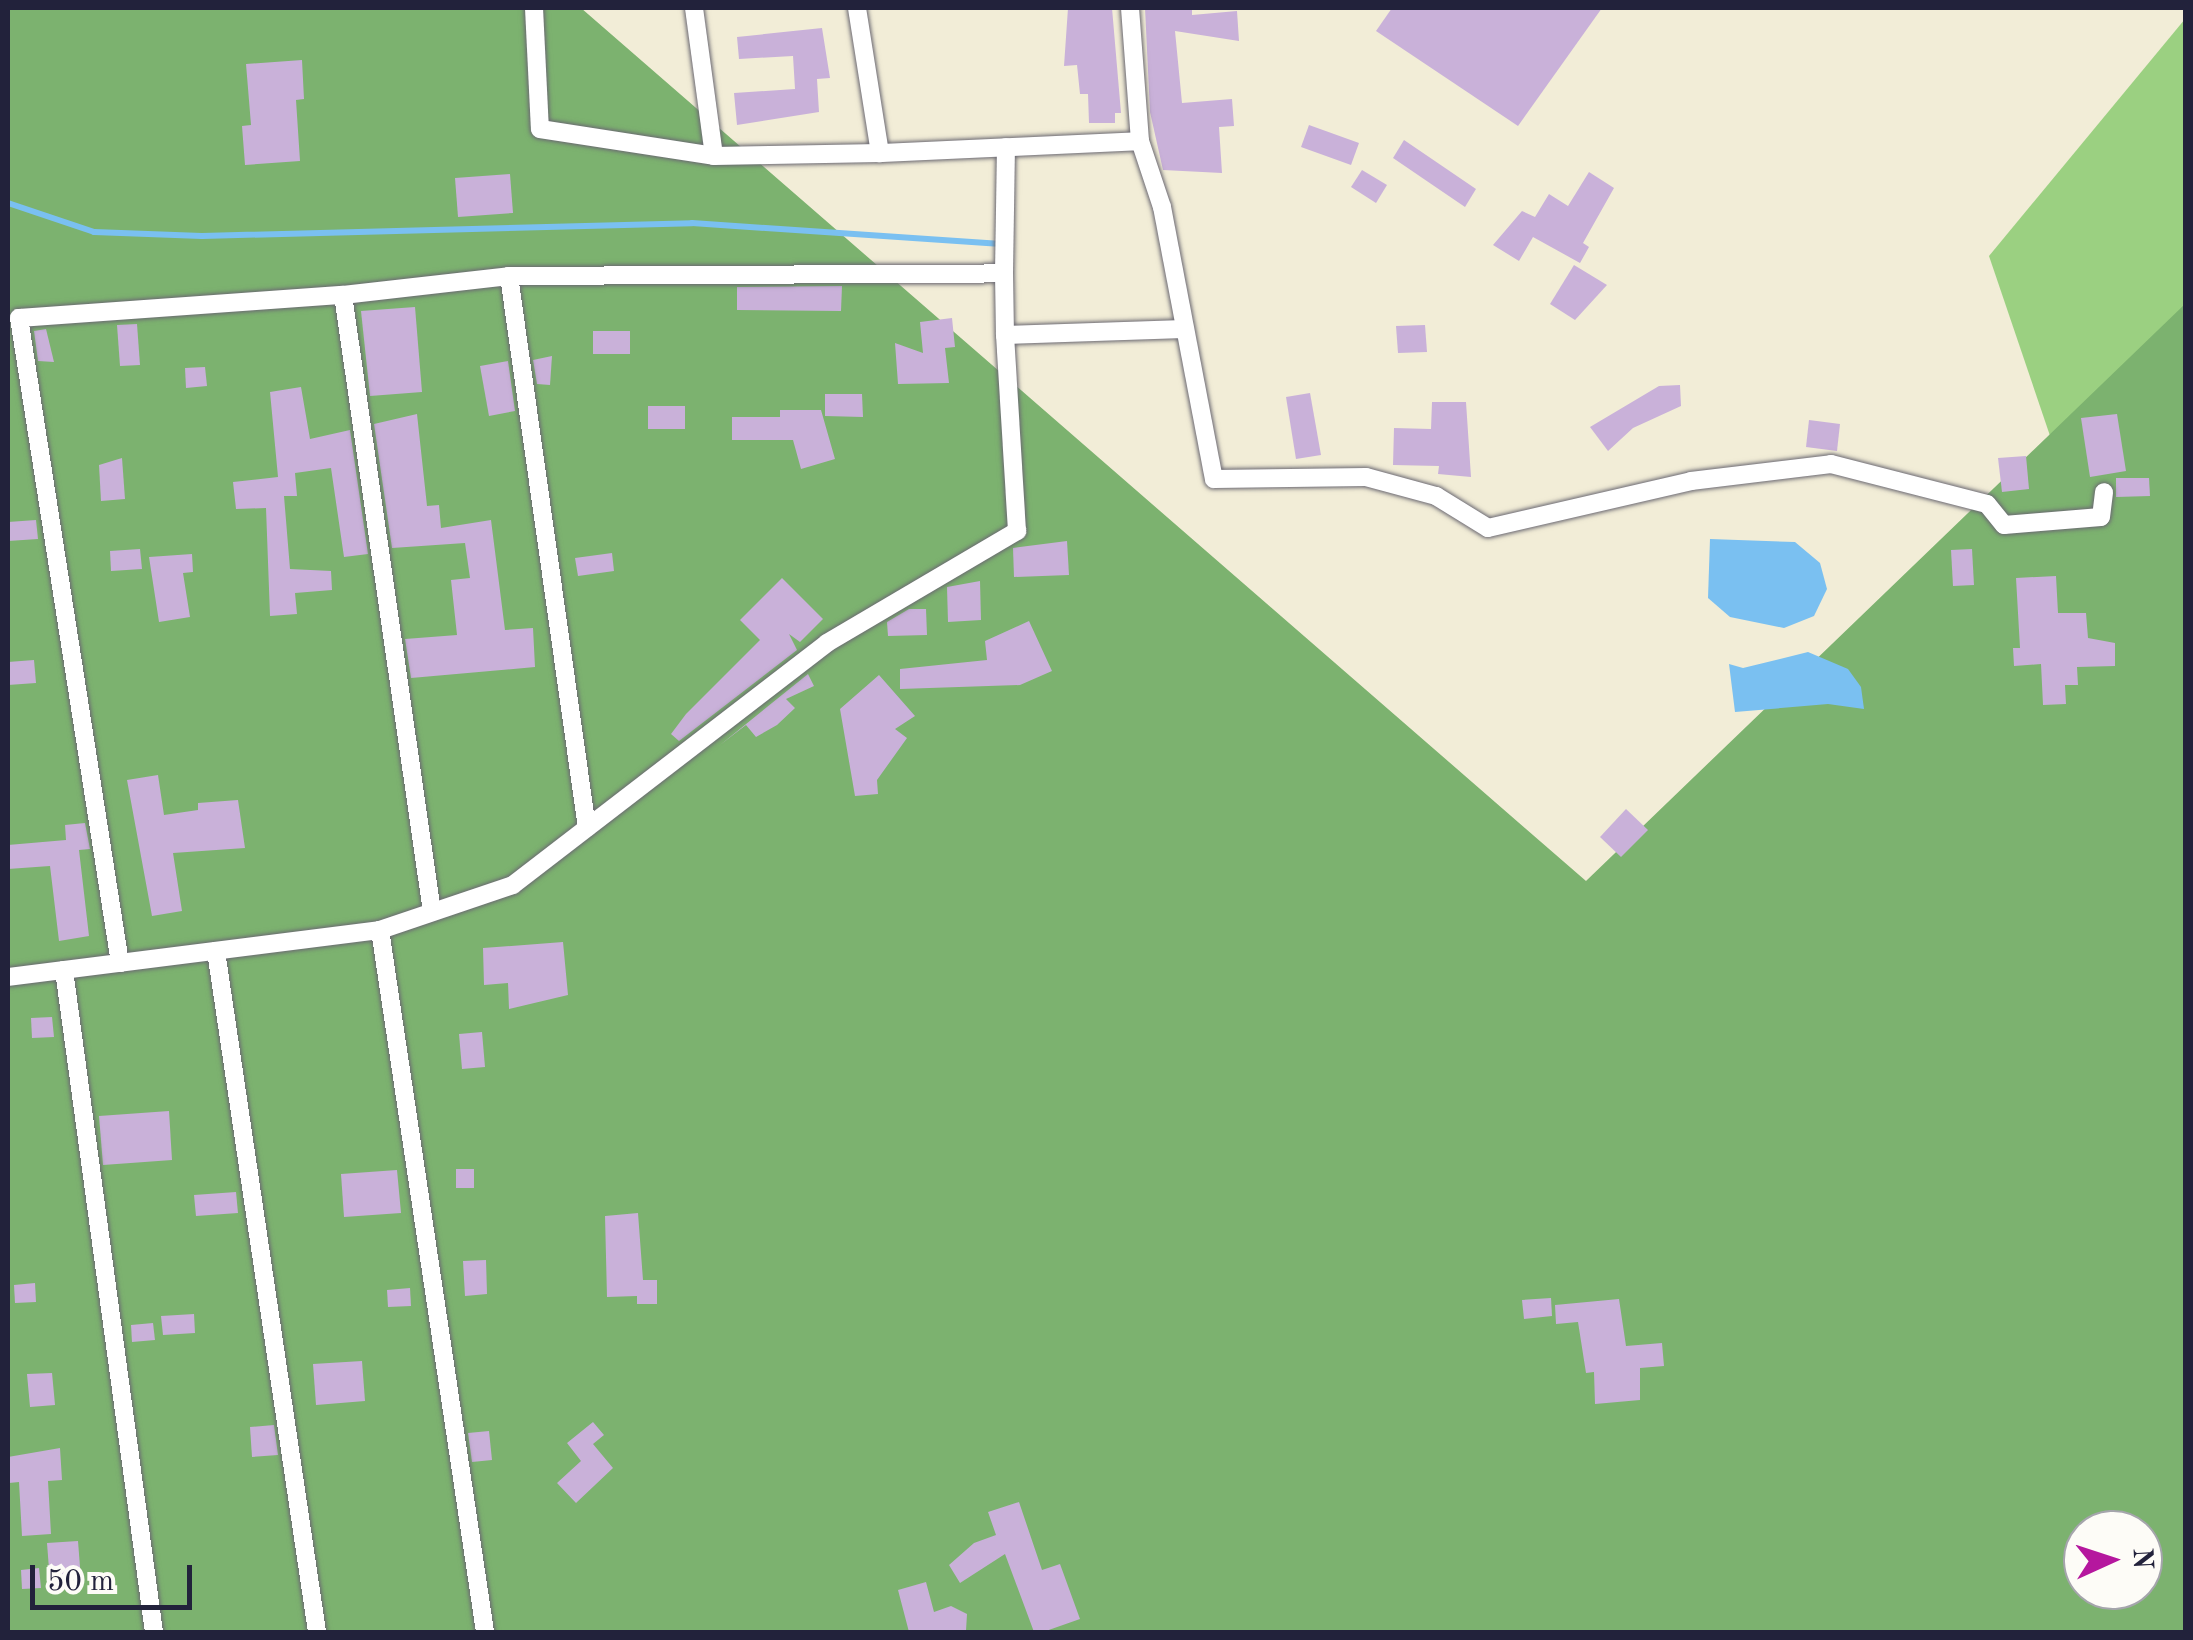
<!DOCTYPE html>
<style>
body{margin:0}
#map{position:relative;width:2193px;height:1640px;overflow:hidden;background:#f2edd7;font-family:"Old Standard TT",serif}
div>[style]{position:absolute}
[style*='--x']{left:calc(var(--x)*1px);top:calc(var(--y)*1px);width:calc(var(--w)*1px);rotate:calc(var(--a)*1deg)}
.green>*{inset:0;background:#9bd081}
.forest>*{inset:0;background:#7cb26f}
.water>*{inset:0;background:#7ac0f1}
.stream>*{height:6px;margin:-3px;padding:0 3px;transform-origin:3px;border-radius:3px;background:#7ac0f1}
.building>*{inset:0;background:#c9b1d9}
.roads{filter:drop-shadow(0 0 2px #6b6972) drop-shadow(0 0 2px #6b6972)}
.street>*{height:18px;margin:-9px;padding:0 9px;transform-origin:9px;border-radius:9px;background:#fff}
span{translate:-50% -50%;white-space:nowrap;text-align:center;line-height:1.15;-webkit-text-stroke:9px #fdfcf7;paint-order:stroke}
.frame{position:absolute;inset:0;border:10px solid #22223b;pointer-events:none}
.north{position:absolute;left:2063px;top:1510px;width:100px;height:100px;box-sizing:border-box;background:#fdfcf7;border:2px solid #a5a5ac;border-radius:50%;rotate:87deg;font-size:28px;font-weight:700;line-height:40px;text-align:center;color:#22223b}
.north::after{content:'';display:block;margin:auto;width:35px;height:45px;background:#b5179e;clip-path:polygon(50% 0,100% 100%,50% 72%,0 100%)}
.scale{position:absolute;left:30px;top:1565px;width:162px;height:45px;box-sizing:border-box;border:5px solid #22223b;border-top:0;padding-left:12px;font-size:30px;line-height:35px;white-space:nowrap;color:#22223b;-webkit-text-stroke:8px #fdfcf7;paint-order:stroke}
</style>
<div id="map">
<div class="green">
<div style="clip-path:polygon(2185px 19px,2185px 738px,2118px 636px,1989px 256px)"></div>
</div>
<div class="forest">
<div style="clip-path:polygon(evenodd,8px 8px,581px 8px,1586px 881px,2185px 304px,2185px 1632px,8px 1632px,8px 8px,2083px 1530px,2143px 1530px,2143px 1590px,2083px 1590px,2083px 1530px)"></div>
</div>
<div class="water">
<div style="clip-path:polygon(1710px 539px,1795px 542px,1820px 563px,1827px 589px,1814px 616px,1784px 628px,1730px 617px,1708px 598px)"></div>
<div style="clip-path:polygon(1808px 652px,1848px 669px,1861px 687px,1864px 709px,1828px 704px,1735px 712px,1729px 664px,1743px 668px)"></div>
</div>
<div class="stream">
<div style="--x:8;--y:203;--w:91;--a:18.6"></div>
<div style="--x:94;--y:232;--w:108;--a:2.1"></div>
<div style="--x:202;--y:236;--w:490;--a:-1.5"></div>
<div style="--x:692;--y:223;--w:310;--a:3.9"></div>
</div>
<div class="building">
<div style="clip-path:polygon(1068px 8px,1112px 8px,1121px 113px,1115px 113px,1115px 123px,1089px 123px,1088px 94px,1080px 94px,1077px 65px,1064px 66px)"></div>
<div style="clip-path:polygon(1145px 8px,1192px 8px,1192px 15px,1237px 11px,1239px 41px,1175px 31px,1182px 103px,1232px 99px,1234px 126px,1219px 127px,1222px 173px,1163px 170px,1150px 112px)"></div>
<div style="clip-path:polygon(1392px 8px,1602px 8px,1518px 126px,1376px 31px)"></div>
<div style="clip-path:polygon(822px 28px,830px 78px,817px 79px,819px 112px,737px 125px,734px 93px,795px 89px,793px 56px,739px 59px,737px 37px)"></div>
<div style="clip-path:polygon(302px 60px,304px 99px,296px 100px,300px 161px,245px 165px,242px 126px,251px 125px,246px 64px)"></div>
<div style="clip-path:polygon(1309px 125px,1359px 143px,1351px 165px,1301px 147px)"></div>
<div style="clip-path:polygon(1404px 140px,1476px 189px,1465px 207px,1393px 158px)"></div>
<div style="clip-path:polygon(1362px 170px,1387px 185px,1376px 203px,1351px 187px)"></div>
<div style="clip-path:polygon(1589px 172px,1614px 188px,1583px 243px,1589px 247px,1580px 263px,1533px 237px,1519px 261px,1493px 245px,1522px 211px,1535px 217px,1549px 194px,1568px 206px)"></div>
<div style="clip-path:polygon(510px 174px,513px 213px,458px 217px,455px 178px)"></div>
<div style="clip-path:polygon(1574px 265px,1607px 285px,1575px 320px,1550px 304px)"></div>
<div style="clip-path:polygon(842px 286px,841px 311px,737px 310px,737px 287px)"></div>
<div style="clip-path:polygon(415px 307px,422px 392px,370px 396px,361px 311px)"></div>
<div style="clip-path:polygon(952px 318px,955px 347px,945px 348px,949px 383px,898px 384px,895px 343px,923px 353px,920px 322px)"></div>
<div style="clip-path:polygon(137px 324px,140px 365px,120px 366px,117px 325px)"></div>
<div style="clip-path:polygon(1425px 325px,1427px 352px,1398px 353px,1396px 326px)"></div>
<div style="clip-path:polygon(46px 329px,54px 362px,38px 361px,34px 331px)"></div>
<div style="clip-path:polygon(593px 331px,630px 331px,630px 354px,593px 354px)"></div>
<div style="clip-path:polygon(552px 356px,550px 385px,537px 384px,533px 360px)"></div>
<div style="clip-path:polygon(508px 361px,515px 411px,489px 416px,480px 366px)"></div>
<div style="clip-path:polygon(205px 367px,207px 386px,186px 388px,185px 368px)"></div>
<div style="clip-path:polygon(1680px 385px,1681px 406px,1633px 428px,1608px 451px,1590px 427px,1659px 386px)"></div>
<div style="clip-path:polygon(301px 387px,310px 439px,350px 430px,368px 554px,344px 557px,331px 468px,295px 473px,297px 496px,284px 496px,290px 569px,331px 571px,332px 590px,295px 593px,297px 614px,270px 616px,266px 508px,236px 509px,233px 482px,278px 477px,270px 392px)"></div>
<div style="clip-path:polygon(1310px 393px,1321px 455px,1296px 459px,1286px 397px)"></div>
<div style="clip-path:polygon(825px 394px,862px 394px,863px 417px,825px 416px)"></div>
<div style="clip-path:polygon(1432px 402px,1466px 402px,1471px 477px,1438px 474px,1439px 466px,1393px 465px,1394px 428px,1431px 429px)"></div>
<div style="clip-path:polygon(648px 406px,685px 406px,685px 429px,648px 429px)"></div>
<div style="clip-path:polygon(780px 410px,821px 410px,835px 459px,801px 469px,793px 440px,732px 440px,732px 417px,780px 417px)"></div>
<div style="clip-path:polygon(417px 414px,427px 506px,439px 505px,441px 528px,491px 520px,505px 630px,533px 628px,535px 667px,411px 678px,405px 639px,457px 635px,451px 580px,470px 578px,465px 543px,392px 548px,374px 424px)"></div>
<div style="clip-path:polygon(2117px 414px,2126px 471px,2090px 477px,2081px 418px)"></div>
<div style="clip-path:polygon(1809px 420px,1840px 424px,1837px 451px,1806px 447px)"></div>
<div style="clip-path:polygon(2026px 456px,2029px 489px,2002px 492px,1998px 458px)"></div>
<div style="clip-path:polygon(122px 458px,125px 499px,101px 501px,99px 465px)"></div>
<div style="clip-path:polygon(2116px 478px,2149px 478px,2150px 496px,2116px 497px)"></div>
<div style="clip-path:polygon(36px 520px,38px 539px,8px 541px,8px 522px)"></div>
<div style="clip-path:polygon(1067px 541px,1069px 575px,1014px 577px,1013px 548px)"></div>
<div style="clip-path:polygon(140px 549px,142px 569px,111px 571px,110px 551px)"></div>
<div style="clip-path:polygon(1972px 549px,1974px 585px,1953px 586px,1951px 550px)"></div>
<div style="clip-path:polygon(612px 553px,614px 571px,578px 576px,575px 558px)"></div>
<div style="clip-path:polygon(192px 554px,193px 572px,183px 573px,190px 617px,159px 622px,149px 557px)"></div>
<div style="clip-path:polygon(2056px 576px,2058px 613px,2086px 613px,2088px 638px,2115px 643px,2115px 666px,2077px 667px,2078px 685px,2065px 685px,2066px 704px,2043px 705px,2041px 664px,2014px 666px,2013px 648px,2020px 648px,2016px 578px)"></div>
<div style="clip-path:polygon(782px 578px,823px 619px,800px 642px,789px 634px,797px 650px,679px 741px,671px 734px,686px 714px,760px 640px,740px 620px)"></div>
<div style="clip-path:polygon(980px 581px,981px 620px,948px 622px,947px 587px)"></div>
<div style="clip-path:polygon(909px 609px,926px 609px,927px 635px,888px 636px,887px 622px)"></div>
<div style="clip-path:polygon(1029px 621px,1052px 671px,1020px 685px,900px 689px,900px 669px,987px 660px,985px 641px)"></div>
<div style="clip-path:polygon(34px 660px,36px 683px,8px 685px,8px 662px)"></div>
<div style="clip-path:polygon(808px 674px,814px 686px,786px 699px,795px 708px,777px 725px,756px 737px,746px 725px,720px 745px)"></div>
<div style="clip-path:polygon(879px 675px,915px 716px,895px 729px,907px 738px,877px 780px,878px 794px,855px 796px,840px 709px)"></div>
<div style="clip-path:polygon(158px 775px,164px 815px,198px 810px,198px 803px,238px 800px,245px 848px,173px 853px,182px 911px,152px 916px,127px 780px)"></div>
<div style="clip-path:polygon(1626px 809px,1648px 830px,1621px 857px,1600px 837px)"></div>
<div style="clip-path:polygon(85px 823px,90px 849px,79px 850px,89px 936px,59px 941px,50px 866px,8px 869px,8px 845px,66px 840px,65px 825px)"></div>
<div style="clip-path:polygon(563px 942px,568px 995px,509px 1009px,508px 983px,484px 985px,483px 948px)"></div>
<div style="clip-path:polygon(52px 1017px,54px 1037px,32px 1038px,31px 1018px)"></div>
<div style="clip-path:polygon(482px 1032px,485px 1067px,462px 1069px,459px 1034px)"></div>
<div style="clip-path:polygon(169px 1111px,172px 1160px,103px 1165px,99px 1116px)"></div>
<div style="clip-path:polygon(456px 1169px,474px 1169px,474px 1188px,456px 1188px)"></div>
<div style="clip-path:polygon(397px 1170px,401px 1213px,344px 1217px,341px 1174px)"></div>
<div style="clip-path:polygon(236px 1192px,238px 1213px,196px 1216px,194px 1195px)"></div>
<div style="clip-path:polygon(638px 1213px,643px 1280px,657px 1280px,657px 1304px,637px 1304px,637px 1296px,607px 1297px,605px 1216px)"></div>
<div style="clip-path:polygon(486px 1260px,487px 1294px,465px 1296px,463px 1261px)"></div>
<div style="clip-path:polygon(35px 1283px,36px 1302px,15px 1303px,14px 1285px)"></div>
<div style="clip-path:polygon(410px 1288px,411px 1306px,388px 1307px,387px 1290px)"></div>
<div style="clip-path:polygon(1551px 1298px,1552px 1316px,1524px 1319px,1522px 1300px)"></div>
<div style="clip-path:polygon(1619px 1299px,1626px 1346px,1662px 1343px,1664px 1366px,1640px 1368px,1640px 1400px,1595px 1404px,1594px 1372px,1586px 1373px,1578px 1322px,1556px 1324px,1555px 1305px)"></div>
<div style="clip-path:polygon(194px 1314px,195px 1333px,163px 1335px,161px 1316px)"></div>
<div style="clip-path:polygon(153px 1323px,155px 1340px,132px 1342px,131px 1325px)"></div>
<div style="clip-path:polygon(362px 1361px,365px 1401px,316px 1405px,313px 1364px)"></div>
<div style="clip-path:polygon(52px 1373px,55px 1405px,30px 1407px,27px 1374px)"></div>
<div style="clip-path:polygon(593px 1422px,604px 1435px,593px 1444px,613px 1468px,576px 1503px,557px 1483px,581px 1461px,567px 1443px)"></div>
<div style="clip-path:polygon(274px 1425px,278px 1455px,252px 1457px,250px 1427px)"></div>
<div style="clip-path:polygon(489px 1431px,492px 1460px,472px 1462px,468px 1433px)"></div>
<div style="clip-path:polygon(60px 1448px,62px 1480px,48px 1481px,51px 1534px,22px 1536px,19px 1482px,9px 1483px,8px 1457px)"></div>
<div style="clip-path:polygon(1019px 1502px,1042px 1570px,1060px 1564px,1080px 1619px,1043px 1632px,1034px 1632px,1005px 1554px,960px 1583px,949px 1565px,974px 1543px,996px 1535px,988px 1512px)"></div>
<div style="clip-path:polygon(78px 1541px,81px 1580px,50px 1582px,47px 1543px)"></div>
<div style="clip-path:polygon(39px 1568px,41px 1588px,22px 1589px,21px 1570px)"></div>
<div style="clip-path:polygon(926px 1582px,934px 1612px,951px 1606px,967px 1614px,966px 1631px,909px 1632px,898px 1590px)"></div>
</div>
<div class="roads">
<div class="street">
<div style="--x:534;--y:8;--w:121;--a:87.2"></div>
<div style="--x:540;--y:129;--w:176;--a:8.8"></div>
<div style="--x:714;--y:156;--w:166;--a:-1"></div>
<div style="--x:694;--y:8;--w:149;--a:82.3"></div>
<div style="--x:857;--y:8;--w:147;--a:81"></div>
<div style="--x:880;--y:153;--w:260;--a:-2.6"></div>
<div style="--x:1140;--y:141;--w:133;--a:-94.3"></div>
<div style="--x:1140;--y:141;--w:70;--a:71.6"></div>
<div style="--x:1162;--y:207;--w:277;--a:79.2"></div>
<div style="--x:1214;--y:479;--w:152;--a:-0.8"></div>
<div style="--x:1366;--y:477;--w:73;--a:15.2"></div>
<div style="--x:1436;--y:496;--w:61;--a:31.6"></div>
<div style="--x:1488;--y:528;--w:208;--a:-13"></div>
<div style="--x:1691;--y:481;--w:141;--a:-6.9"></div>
<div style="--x:1831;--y:464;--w:161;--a:14.4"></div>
<div style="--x:1987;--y:504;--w:27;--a:51"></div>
<div style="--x:2004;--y:525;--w:97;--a:-4.7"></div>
<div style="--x:2101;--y:517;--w:25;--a:-83"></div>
<div style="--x:1004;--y:273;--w:126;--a:-89.1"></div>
<div style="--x:509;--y:276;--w:557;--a:81.96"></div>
<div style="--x:343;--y:295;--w:623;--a:81.79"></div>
<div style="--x:380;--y:930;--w:140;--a:-18.7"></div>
<div style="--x:513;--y:885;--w:396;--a:-37.6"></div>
<div style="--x:827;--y:643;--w:221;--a:-30.5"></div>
<div style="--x:1017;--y:531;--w:196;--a:-93.5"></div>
<div style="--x:216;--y:951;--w:688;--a:81.56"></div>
<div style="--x:120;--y:963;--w:653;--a:-98.9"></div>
<div style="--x:19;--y:318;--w:325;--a:-4.1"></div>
<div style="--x:343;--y:295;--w:167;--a:-6.5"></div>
<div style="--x:509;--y:276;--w:495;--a:-0.3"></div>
<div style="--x:1004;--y:273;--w:62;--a:89.1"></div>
<div style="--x:1005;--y:335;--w:179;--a:-1.9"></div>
<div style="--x:64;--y:970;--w:668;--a:82.26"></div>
<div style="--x:8;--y:977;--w:375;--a:-7.2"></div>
<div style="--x:380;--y:930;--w:710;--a:81.49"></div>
</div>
</div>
<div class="frame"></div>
<div class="north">N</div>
<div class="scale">50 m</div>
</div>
